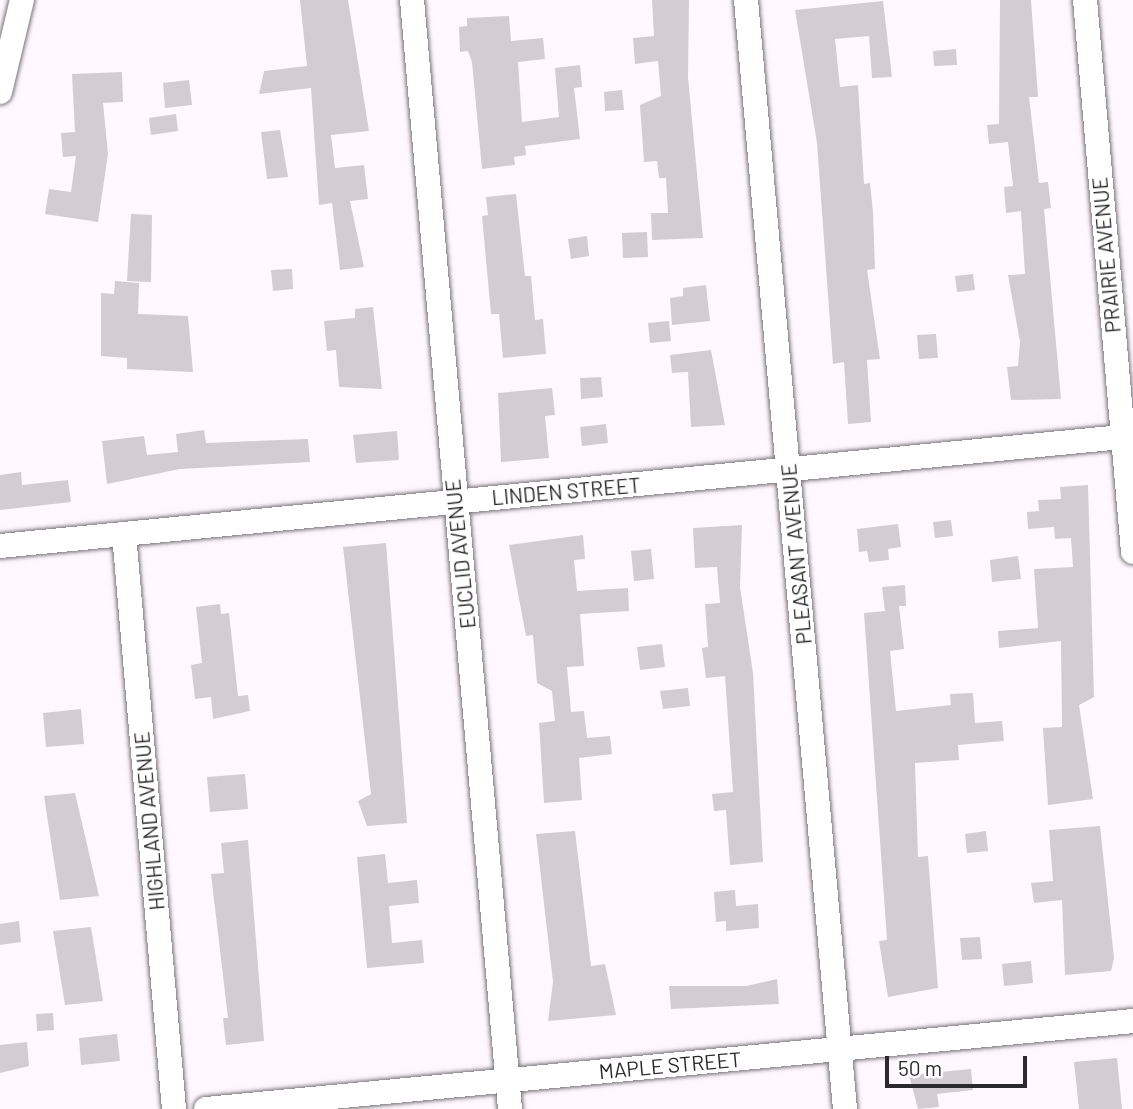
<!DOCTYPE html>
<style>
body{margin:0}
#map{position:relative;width:1133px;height:1109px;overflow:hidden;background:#fff8fe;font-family:Barlow,sans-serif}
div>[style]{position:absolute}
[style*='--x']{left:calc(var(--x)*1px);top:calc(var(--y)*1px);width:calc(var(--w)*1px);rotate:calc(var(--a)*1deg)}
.building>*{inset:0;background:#d3cdd3}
.roads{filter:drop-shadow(0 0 2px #797479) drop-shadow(0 0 2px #797479)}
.minor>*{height:24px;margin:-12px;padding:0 12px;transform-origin:12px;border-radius:12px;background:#fff}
span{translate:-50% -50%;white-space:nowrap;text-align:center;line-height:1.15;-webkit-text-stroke:5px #fff;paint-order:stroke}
.street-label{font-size:21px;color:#2b292b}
.scale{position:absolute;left:885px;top:1056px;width:142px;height:32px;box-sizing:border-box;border:4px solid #2b292b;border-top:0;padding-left:9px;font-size:21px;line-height:24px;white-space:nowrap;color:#2b292b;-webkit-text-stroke:5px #fff;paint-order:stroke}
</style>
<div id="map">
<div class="building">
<div style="clip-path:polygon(300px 0,348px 0,369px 131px,331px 135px,335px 168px,364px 165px,368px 199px,350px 201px,364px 267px,340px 270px,332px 203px,319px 205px,311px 88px,259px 94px,264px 71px,307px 66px)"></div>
<div style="clip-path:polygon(652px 0,689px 0,688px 77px,703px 238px,652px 240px,651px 213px,668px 213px,666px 178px,659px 178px,657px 161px,644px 162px,640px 105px,661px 96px,658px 61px,635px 64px,633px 38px,654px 36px)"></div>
<div style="clip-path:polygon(1000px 0,1031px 0,1038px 97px,1029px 97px,1039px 183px,1048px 182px,1051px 208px,1044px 209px,1061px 399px,1011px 400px,1007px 367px,1018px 366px,1020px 342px,1008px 275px,1025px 274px,1021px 211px,1006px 213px,1004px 187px,1013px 186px,1008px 142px,989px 144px,987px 125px,999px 124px)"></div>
<div style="clip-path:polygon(883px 1px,892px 77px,872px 78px,869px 36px,835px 39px,840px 87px,858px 85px,864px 184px,870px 183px,873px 212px,875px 269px,867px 270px,880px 359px,867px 360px,871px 422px,848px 424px,844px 362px,833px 364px,817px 143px,795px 10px)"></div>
<div style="clip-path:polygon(509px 16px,511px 41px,543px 38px,545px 59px,518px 62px,522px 122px,559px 117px,555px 68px,580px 65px,582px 87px,574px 88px,580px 139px,525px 146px,526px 155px,514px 157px,515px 165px,482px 169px,472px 62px,468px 51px,460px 52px,459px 27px,467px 26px,467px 18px)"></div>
<div style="clip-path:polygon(956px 49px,957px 65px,934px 66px,933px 51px)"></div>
<div style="clip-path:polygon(122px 72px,123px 102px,103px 103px,108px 154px,98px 222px,45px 214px,49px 189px,71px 192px,76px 156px,63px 157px,61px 133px,75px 132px,72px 74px)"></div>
<div style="clip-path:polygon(189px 80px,192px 105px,165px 108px,163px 83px)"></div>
<div style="clip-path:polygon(622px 90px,624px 110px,605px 111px,604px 92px)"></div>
<div style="clip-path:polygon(176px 114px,178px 131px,151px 135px,149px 118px)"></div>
<div style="clip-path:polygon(280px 130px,288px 177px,267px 179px,261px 132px)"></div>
<div style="clip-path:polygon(516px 194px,525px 276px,531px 276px,535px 320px,543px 319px,546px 354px,503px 358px,499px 314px,491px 314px,482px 216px,488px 215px,486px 197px)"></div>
<div style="clip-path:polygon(131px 214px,152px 215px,151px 282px,127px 281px)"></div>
<div style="clip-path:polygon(647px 232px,648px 257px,623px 258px,622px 233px)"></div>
<div style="clip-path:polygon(587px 236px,589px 256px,571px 259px,568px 239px)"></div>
<div style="clip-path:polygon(292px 269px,293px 289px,273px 291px,271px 270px)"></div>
<div style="clip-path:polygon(973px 274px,975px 290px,957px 292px,955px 276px)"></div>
<div style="clip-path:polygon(115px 281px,139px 283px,138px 314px,188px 316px,193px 372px,127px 369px,127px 358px,101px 356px,101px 293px,114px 294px)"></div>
<div style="clip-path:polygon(706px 285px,710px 321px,672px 325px,670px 298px,683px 296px,683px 288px)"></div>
<div style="clip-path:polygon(373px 307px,382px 389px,339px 387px,336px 350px,327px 351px,324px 321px,355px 318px,355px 309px)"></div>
<div style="clip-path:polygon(669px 321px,671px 341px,650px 343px,648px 323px)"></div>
<div style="clip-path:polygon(936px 334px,938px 358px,919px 359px,917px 335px)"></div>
<div style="clip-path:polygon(711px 350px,725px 425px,691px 427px,688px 372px,672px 373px,670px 355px)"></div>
<div style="clip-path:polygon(601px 377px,603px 397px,581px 399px,580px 378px)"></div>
<div style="clip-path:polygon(552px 388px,555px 415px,545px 416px,549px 458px,501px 462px,498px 393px)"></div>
<div style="clip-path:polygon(606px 424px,608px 443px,582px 446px,580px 427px)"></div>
<div style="clip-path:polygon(204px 430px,206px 443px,308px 439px,310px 462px,180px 469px,107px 484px,102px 441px,144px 436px,147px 455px,178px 452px,176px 434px)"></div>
<div style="clip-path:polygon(397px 431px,399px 460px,356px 463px,353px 435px)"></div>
<div style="clip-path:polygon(21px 472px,22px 485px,68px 480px,71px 502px,0 510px,0 475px)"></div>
<div style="clip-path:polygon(1088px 485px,1094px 697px,1079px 705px,1093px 799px,1048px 805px,1043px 728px,1062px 727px,1061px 641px,999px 648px,998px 631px,1038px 628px,1034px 569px,1073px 567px,1071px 538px,1055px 539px,1054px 527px,1028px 529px,1027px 512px,1039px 511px,1038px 500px,1061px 499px,1060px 487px)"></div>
<div style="clip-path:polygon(951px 520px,953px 536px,935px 538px,933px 522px)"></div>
<div style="clip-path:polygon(898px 524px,901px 547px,888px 549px,889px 560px,869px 562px,867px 551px,859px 552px,857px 529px)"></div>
<div style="clip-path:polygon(742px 525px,740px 587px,753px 673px,763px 862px,730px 865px,726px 810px,714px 811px,712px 794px,733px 792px,725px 676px,706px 678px,702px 648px,708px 647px,705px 604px,720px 603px,717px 567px,695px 568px,693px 528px)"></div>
<div style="clip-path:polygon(583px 535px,585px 559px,574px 560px,577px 591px,628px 588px,629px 611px,580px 614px,584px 666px,567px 667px,571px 712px,584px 711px,587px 738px,610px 736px,612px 754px,579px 758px,582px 800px,544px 803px,539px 723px,555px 721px,552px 691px,537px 683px,533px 635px,526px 636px,509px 545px)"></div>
<div style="clip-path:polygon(386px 543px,407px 823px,367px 826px,358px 801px,371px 794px,343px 547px)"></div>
<div style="clip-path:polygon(651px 549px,654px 579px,634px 581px,631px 551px)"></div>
<div style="clip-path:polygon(1018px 556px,1021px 579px,992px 582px,990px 560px)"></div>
<div style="clip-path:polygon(905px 585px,906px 606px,899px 606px,904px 649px,890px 651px,896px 711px,951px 705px,950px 694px,973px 693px,975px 723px,1002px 721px,1004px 741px,958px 745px,959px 760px,915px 763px,918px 857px,928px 856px,938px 988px,888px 997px,879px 941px,887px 940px,864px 613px,885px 611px,882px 587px)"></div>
<div style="clip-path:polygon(220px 604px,221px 614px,229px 613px,238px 696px,248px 695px,250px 711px,213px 719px,211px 697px,195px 699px,191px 665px,202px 663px,196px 607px)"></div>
<div style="clip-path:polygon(662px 644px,665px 667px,640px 670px,637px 647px)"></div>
<div style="clip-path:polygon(688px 688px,690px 706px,663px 709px,660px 691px)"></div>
<div style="clip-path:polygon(81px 709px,84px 744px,46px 747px,43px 713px)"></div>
<div style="clip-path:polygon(245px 774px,248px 809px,210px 812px,207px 777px)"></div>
<div style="clip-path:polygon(75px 793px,99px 896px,60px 900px,44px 796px)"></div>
<div style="clip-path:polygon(1100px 826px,1114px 958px,1111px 971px,1065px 975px,1062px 900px,1034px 903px,1031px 883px,1053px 881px,1049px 830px)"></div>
<div style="clip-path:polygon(575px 831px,591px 966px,605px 964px,616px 1015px,548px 1021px,553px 982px,536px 834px)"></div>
<div style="clip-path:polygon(986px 831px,988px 851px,967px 853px,965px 834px)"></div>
<div style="clip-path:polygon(248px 840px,264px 1041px,226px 1045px,223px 1018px,228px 1018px,211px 874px,224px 873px,221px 843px)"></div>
<div style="clip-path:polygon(385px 854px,388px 883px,417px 880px,419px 903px,389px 906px,392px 943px,422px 940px,424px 963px,367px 968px,357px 857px)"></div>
<div style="clip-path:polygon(735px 890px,736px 906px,758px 904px,759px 928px,726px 931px,726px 921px,716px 922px,714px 892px)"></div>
<div style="clip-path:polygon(19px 921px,21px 942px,0 945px,0 924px)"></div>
<div style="clip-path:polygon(91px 927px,103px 1001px,65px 1005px,53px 931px)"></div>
<div style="clip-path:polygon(980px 937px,982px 959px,962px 960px,960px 938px)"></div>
<div style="clip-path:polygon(1031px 961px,1033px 983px,1004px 986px,1002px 964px)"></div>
<div style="clip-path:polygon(777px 979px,779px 1004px,671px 1009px,669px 986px,746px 986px)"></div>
<div style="clip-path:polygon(53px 1013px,54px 1030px,37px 1031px,36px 1014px)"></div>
<div style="clip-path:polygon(117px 1034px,120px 1061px,81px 1065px,79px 1038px)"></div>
<div style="clip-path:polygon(27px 1042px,29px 1066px,0 1073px,0 1045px)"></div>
<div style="clip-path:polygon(1117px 1058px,1122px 1109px,1079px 1109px,1074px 1062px)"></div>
<div style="clip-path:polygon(971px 1069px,973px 1090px,937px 1094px,939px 1107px,918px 1109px,909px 1075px)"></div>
</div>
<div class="roads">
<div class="minor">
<div style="--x:412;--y:0;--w:1113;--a:84.95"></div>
<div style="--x:746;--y:0;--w:1113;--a:84.9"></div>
<div style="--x:1085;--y:0;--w:554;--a:85.03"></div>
<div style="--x:0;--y:92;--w:95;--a:-76.6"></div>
<div style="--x:124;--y:534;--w:577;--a:85.03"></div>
<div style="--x:0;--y:546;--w:1138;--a:-5.55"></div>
<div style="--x:206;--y:1109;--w:931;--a:-5.42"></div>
</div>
</div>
<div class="street-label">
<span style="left:1106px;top:255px;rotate:-95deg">PRAIRIE AVENUE</span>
<span style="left:566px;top:491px;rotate:-5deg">LINDEN STREET</span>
<span style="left:460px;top:554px;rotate:-96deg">EUCLID AVENUE</span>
<span style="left:796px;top:554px;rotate:-95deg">PLEASANT AVENUE</span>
<span style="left:149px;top:821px;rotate:-95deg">HIGHLAND AVENUE</span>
<span style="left:670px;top:1065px;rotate:-5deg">MAPLE STREET</span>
</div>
<div class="scale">50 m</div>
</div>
